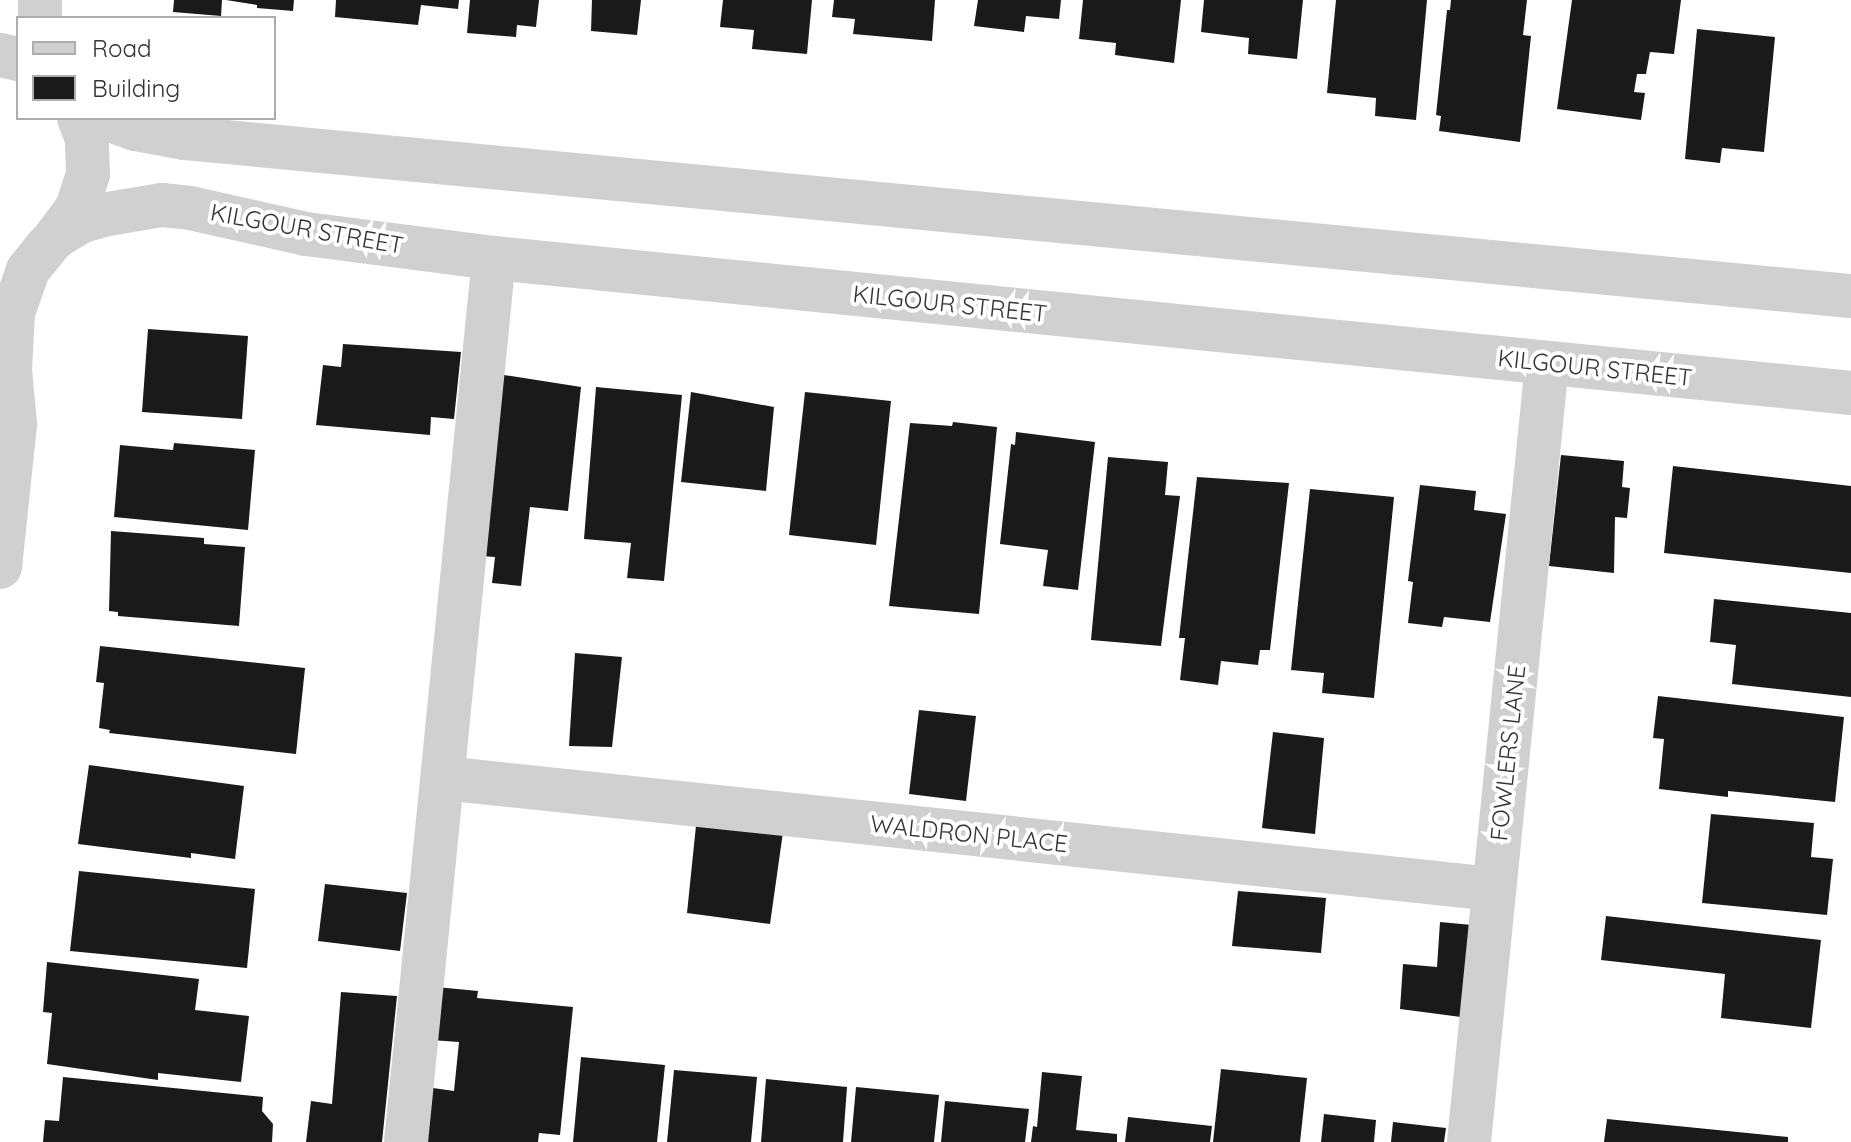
<!DOCTYPE html>
<style>
body{margin:0}
#map{position:relative;width:1851px;height:1142px;overflow:hidden;background:#fff;font-family:Quicksand,sans-serif}
div>[style]{position:absolute}
[style*='--x']{left:calc(var(--x)*1px);top:calc(var(--y)*1px);width:calc(var(--w)*1px);rotate:calc(var(--a)*1deg)}
.building>*{inset:0;background:#1a1a1a}
.minor>*{height:44px;margin:-22px;padding:0 22px;transform-origin:22px;border-radius:22px;background:#d0d0d0}
span{translate:-50% -50%;white-space:nowrap;text-align:center;line-height:1.15;-webkit-text-stroke:8px #fff;paint-order:stroke}
.street-label{font-size:24px;color:#333}
.legend{position:absolute;left:16px;top:16px;width:260px;height:104px;box-sizing:border-box;background:#fff;border:2px solid #adadad;margin:0;padding:10px 14px;list-style:none;font-size:24px;color:#333}
.legend li{display:flex;align-items:center;gap:16px;height:40px}
.legend b{width:40px;border:2px solid #adadad}
</style>
<div id="map">
<div class="building">
<div style="clip-path:polygon(174px 0,222px 0,221px 16px,173px 12px)"></div>
<div style="clip-path:polygon(226px 0,294px 0,293px 11px,257px 8px,257px 5px)"></div>
<div style="clip-path:polygon(336px 0,459px 0,458px 9px,421px 5px,418px 25px,335px 17px)"></div>
<div style="clip-path:polygon(470px 0,539px 0,536px 27px,517px 25px,516px 37px,467px 33px)"></div>
<div style="clip-path:polygon(592px 0,641px 0,637px 35px,591px 31px)"></div>
<div style="clip-path:polygon(723px 0,812px 0,807px 54px,752px 49px,754px 30px,720px 27px)"></div>
<div style="clip-path:polygon(834px 0,935px 0,932px 41px,853px 34px,855px 19px,832px 17px)"></div>
<div style="clip-path:polygon(978px 0,1061px 0,1059px 19px,1026px 16px,1024px 32px,974px 26px)"></div>
<div style="clip-path:polygon(1083px 0,1181px 0,1174px 63px,1115px 55px,1116px 43px,1079px 39px)"></div>
<div style="clip-path:polygon(1204px 0,1303px 0,1297px 59px,1248px 54px,1249px 38px,1201px 32px)"></div>
<div style="clip-path:polygon(1336px 0,1427px 0,1416px 120px,1375px 116px,1376px 98px,1327px 93px)"></div>
<div style="clip-path:polygon(1451px 0,1527px 0,1523px 35px,1531px 36px,1520px 142px,1439px 131px,1441px 116px,1436px 115px,1447px 10px,1450px 10px)"></div>
<div style="clip-path:polygon(1572px 0,1681px 0,1674px 54px,1650px 52px,1646px 74px,1637px 74px,1634px 92px,1645px 93px,1641px 120px,1557px 109px)"></div>
<div style="clip-path:polygon(1697px 29px,1775px 37px,1764px 152px,1722px 148px,1720px 163px,1685px 159px)"></div>
<div style="clip-path:polygon(148px 329px,248px 336px,242px 419px,142px 412px)"></div>
<div style="clip-path:polygon(343px 344px,461px 352px,454px 419px,431px 417px,430px 435px,316px 425px,323px 365px,341px 367px)"></div>
<div style="clip-path:polygon(498px 374px,581px 387px,568px 511px,530px 507px,521px 586px,492px 583px,495px 557px,480px 556px)"></div>
<div style="clip-path:polygon(596px 387px,682px 395px,664px 581px,627px 578px,631px 543px,584px 539px)"></div>
<div style="clip-path:polygon(691px 392px,774px 407px,766px 491px,681px 482px)"></div>
<div style="clip-path:polygon(805px 392px,891px 401px,876px 545px,789px 535px)"></div>
<div style="clip-path:polygon(953px 422px,997px 427px,979px 614px,889px 606px,910px 423px,952px 426px)"></div>
<div style="clip-path:polygon(1016px 432px,1095px 442px,1078px 590px,1043px 586px,1048px 550px,1000px 544px,1011px 444px,1015px 445px)"></div>
<div style="clip-path:polygon(174px 443px,255px 450px,248px 530px,114px 517px,120px 445px,173px 450px)"></div>
<div style="clip-path:polygon(1561px 455px,1624px 461px,1622px 487px,1630px 488px,1627px 518px,1615px 517px,1614px 573px,1549px 566px)"></div>
<div style="clip-path:polygon(1108px 457px,1168px 462px,1165px 495px,1180px 496px,1161px 646px,1091px 640px)"></div>
<div style="clip-path:polygon(1673px 466px,1851px 486px,1851px 573px,1664px 553px)"></div>
<div style="clip-path:polygon(1197px 477px,1289px 483px,1270px 650px,1260px 650px,1258px 665px,1221px 661px,1218px 685px,1180px 680px,1185px 638px,1179px 638px)"></div>
<div style="clip-path:polygon(1420px 485px,1476px 491px,1474px 510px,1506px 514px,1490px 622px,1444px 617px,1442px 627px,1408px 623px,1413px 582px,1408px 581px)"></div>
<div style="clip-path:polygon(1310px 489px,1394px 497px,1374px 698px,1322px 693px,1324px 673px,1291px 670px)"></div>
<div style="clip-path:polygon(111px 531px,204px 538px,204px 544px,245px 547px,239px 626px,118px 616px,118px 612px,109px 611px)"></div>
<div style="clip-path:polygon(1714px 599px,1851px 613px,1851px 697px,1732px 684px,1736px 645px,1710px 642px)"></div>
<div style="clip-path:polygon(100px 646px,305px 668px,296px 754px,109px 733px,110px 730px,99px 728px,104px 683px,96px 682px)"></div>
<div style="clip-path:polygon(575px 653px,622px 657px,612px 747px,569px 746px)"></div>
<div style="clip-path:polygon(1658px 696px,1844px 717px,1835px 802px,1728px 791px,1728px 797px,1659px 789px,1664px 739px,1653px 738px)"></div>
<div style="clip-path:polygon(919px 710px,976px 716px,966px 801px,909px 794px)"></div>
<div style="clip-path:polygon(1273px 732px,1324px 738px,1315px 834px,1262px 828px)"></div>
<div style="clip-path:polygon(89px 765px,244px 786px,235px 859px,191px 853px,191px 858px,78px 844px)"></div>
<div style="clip-path:polygon(1711px 814px,1814px 823px,1811px 857px,1833px 859px,1827px 915px,1702px 903px)"></div>
<div style="clip-path:polygon(697px 816px,784px 825px,770px 924px,687px 913px)"></div>
<div style="clip-path:polygon(79px 871px,255px 889px,247px 968px,70px 951px)"></div>
<div style="clip-path:polygon(325px 884px,407px 893px,400px 951px,318px 941px)"></div>
<div style="clip-path:polygon(1238px 891px,1326px 898px,1321px 953px,1232px 946px)"></div>
<div style="clip-path:polygon(1606px 916px,1821px 940px,1811px 1028px,1721px 1018px,1725px 974px,1601px 960px)"></div>
<div style="clip-path:polygon(1440px 922px,1472px 925px,1461px 1017px,1400px 1009px,1403px 964px,1437px 967px)"></div>
<div style="clip-path:polygon(47px 962px,199px 979px,195px 1010px,249px 1016px,241px 1082px,158px 1073px,158px 1080px,47px 1064px,52px 1013px,43px 1012px)"></div>
<div style="clip-path:polygon(436px 987px,478px 991px,477px 998px,573px 1007px,560px 1135px,539px 1133px,538px 1142px,420px 1142px,426px 1087px,454px 1091px,459px 1042px,431px 1040px)"></div>
<div style="clip-path:polygon(341px 992px,397px 996px,382px 1142px,306px 1142px,311px 1101px,332px 1104px)"></div>
<div style="clip-path:polygon(581px 1057px,665px 1065px,657px 1142px,573px 1142px)"></div>
<div style="clip-path:polygon(1221px 1069px,1307px 1078px,1300px 1142px,1213px 1142px)"></div>
<div style="clip-path:polygon(674px 1070px,757px 1077px,751px 1142px,667px 1142px)"></div>
<div style="clip-path:polygon(1042px 1072px,1082px 1076px,1076px 1130px,1117px 1134px,1117px 1142px,1031px 1142px,1033px 1126px,1037px 1127px)"></div>
<div style="clip-path:polygon(63px 1077px,263px 1097px,262px 1111px,273px 1124px,272px 1142px,43px 1142px,45px 1120px,59px 1121px)"></div>
<div style="clip-path:polygon(766px 1079px,847px 1087px,843px 1142px,761px 1142px)"></div>
<div style="clip-path:polygon(856px 1087px,939px 1095px,934px 1142px,851px 1142px)"></div>
<div style="clip-path:polygon(945px 1101px,1029px 1109px,1025px 1142px,941px 1142px)"></div>
<div style="clip-path:polygon(1324px 1114px,1376px 1120px,1374px 1142px,1321px 1142px)"></div>
<div style="clip-path:polygon(1128px 1117px,1212px 1126px,1210px 1142px,1125px 1142px)"></div>
<div style="clip-path:polygon(1607px 1119px,1788px 1137px,1788px 1142px,1604px 1142px)"></div>
<div style="clip-path:polygon(1393px 1122px,1446px 1128px,1444px 1142px,1391px 1142px)"></div>
</div>
<div class="minor">
<div style="--x:40;--y:18;--w:18;--a:-90"></div>
<div style="--x:0;--y:55;--w:18;--a:13"></div>
<div style="--x:105;--y:118;--w:33;--a:20"></div>
<div style="--x:136;--y:129;--w:50;--a:10.4"></div>
<div style="--x:185;--y:138;--w:1673;--a:5.42"></div>
<div style="--x:57;--y:236;--w:29;--a:-31"></div>
<div style="--x:82;--y:221;--w:27;--a:-15"></div>
<div style="--x:108;--y:214;--w:55;--a:-9.5"></div>
<div style="--x:162;--y:205;--w:28;--a:6"></div>
<div style="--x:190;--y:208;--w:119;--a:12.6"></div>
<div style="--x:306;--y:234;--w:190;--a:7.3"></div>
<div style="--x:494;--y:258;--w:1364;--a:5.68"></div>
<div style="--x:54;--y:239;--w:39;--a:-53"></div>
<div style="--x:77;--y:208;--w:36;--a:-72"></div>
<div style="--x:88;--y:174;--w:35;--a:-92"></div>
<div style="--x:87;--y:139;--w:22;--a:-111"></div>
<div style="--x:0;--y:567;--w:144;--a:-84"></div>
<div style="--x:15;--y:424;--w:54;--a:-95.3"></div>
<div style="--x:10;--y:370;--w:57;--a:-87"></div>
<div style="--x:13;--y:313;--w:46;--a:-70.8"></div>
<div style="--x:28;--y:270;--w:32;--a:-51"></div>
<div style="--x:443;--y:778;--w:1057;--a:6.03"></div>
<div style="--x:406;--y:1142;--w:888;--a:-84.32"></div>
<div style="--x:1469;--y:1142;--w:783;--a:-84.28"></div>
</div>
<div class="street-label">
<span style="left:307px;top:229px;rotate:10deg">KILGOUR STREET</span>
<span style="left:950px;top:304px;rotate:6deg">KILGOUR STREET</span>
<span style="left:1595px;top:368px;rotate:6deg">KILGOUR STREET</span>
<span style="left:1508px;top:753px;rotate:-84deg">FOWLERS LANE</span>
<span style="left:969px;top:834px;rotate:6deg">WALDRON PLACE</span>
</div>
<ul class="legend">
<li><b style="height:10px;background:#d0d0d0"></b>Road</li>
<li><b style="height:22px;background:#1a1a1a"></b>Building</li>
</ul>
</div>
